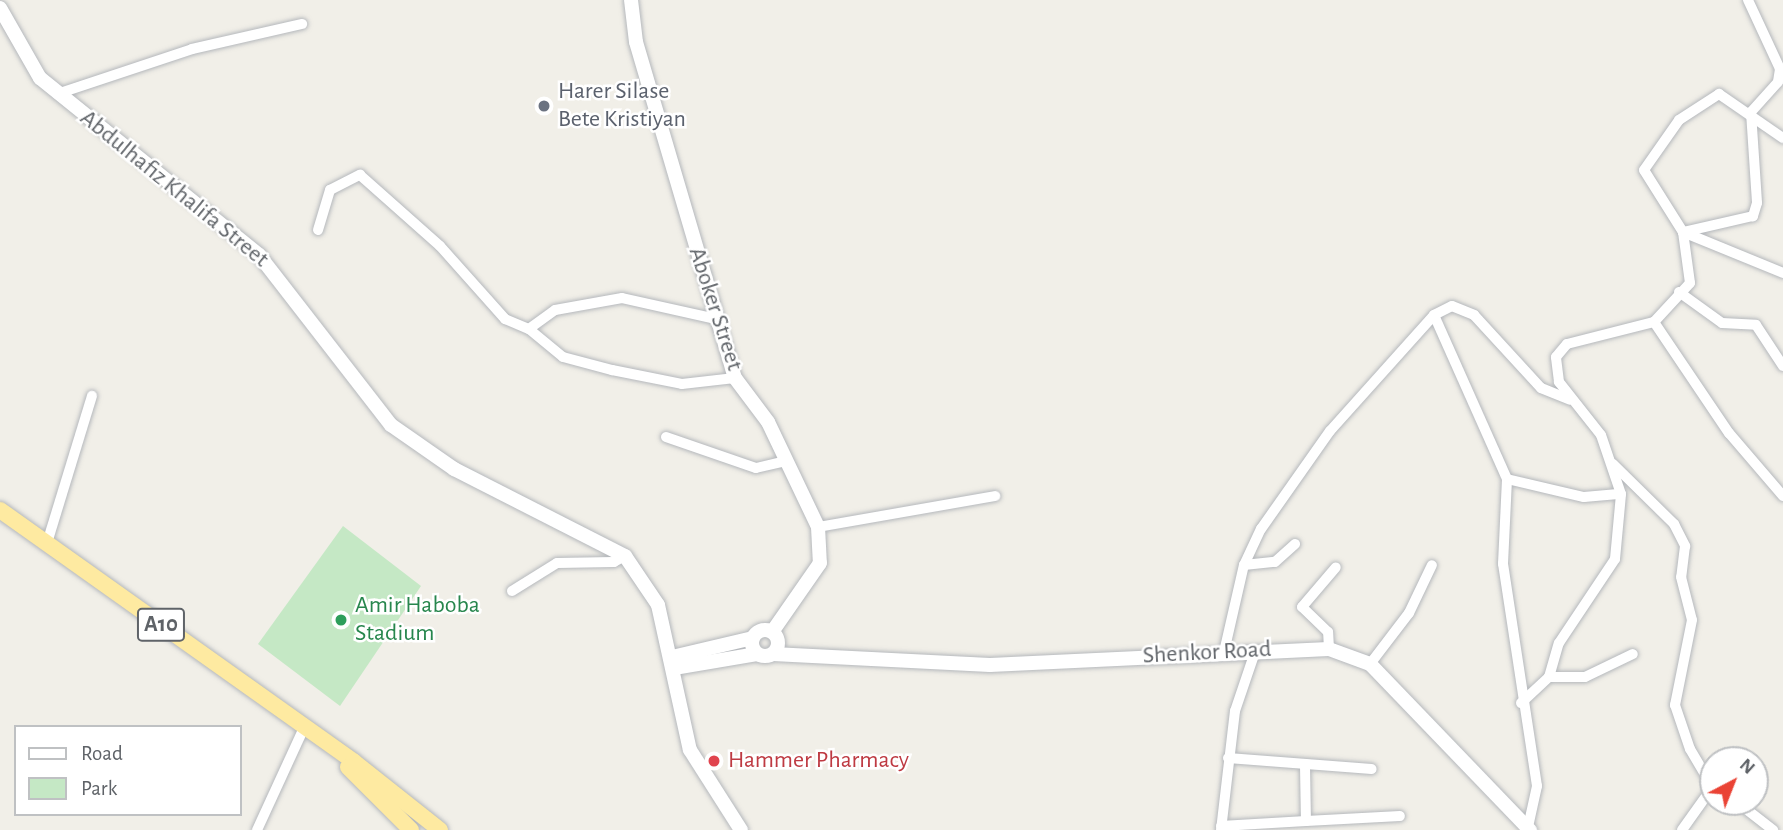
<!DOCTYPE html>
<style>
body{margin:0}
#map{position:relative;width:1783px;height:830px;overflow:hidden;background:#f1efe8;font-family:"Alegreya Sans",sans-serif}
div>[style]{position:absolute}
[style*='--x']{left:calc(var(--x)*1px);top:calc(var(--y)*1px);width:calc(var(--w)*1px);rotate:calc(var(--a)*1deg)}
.green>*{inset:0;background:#c5e8c5}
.roads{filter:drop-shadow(0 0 2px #b5b8bc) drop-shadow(0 0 2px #b5b8bc)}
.minor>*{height:10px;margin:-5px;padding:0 5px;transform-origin:5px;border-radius:5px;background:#fff}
.secondary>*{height:14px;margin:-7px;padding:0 7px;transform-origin:7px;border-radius:7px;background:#fff}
.secondary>.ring{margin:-7px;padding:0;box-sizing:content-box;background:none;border:14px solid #fff;border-radius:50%}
.trunk>*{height:16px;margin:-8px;padding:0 8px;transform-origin:8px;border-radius:8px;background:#feeaa1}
.dots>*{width:19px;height:19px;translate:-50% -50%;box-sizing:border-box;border:4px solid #fff;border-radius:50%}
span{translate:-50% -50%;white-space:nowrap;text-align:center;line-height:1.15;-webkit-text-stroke:5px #fff;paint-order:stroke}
.shield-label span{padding:2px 5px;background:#fff;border:2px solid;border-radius:5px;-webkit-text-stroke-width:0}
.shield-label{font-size:23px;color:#5f6368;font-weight:700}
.worship-label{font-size:24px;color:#5b616d}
.left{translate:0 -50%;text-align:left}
.street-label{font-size:24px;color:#5f6368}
.leisure-label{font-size:24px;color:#27864d}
.health-label{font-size:24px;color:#be3a42}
.legend{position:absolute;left:14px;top:725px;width:228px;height:91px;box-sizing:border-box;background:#fff;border:2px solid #bfc1c3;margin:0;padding:9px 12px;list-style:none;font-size:21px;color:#5f6368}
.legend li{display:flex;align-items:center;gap:14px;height:35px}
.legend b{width:35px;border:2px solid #bfc1c3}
.north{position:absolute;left:1699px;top:746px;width:70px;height:70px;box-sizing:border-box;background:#fff;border:2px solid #bfc1c3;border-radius:50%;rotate:42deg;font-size:19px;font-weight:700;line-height:28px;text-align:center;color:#5f6368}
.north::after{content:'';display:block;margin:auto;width:24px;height:32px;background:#ea4335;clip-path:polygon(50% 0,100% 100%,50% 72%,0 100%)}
</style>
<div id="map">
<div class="green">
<div style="clip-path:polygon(343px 526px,421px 586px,340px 706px,258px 644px)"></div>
</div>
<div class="roads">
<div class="minor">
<div style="--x:1748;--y:0;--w:76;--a:65.1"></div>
<div style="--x:1780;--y:69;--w:13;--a:99"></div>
<div style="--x:1778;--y:82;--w:40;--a:132"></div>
<div style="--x:1751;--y:112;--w:91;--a:86.2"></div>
<div style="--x:1757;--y:203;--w:14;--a:107"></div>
<div style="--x:1753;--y:216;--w:72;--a:167.1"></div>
<div style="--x:1683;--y:232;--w:108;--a:22.3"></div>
<div style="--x:57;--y:94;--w:142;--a:-18.4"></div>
<div style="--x:192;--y:49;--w:113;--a:-12.8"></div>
<div style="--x:318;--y:230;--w:42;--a:-73.3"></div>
<div style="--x:330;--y:190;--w:34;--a:-27"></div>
<div style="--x:360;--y:175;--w:107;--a:41.6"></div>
<div style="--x:440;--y:246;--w:98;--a:48.3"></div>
<div style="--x:505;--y:319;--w:26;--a:23"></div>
<div style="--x:1679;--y:292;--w:53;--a:35.8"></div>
<div style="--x:1722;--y:323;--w:34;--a:3"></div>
<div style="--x:1756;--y:325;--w:49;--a:56.6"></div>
<div style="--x:1434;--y:315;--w:180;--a:66"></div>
<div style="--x:716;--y:319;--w:96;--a:-167.4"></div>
<div style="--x:622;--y:298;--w:68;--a:169.8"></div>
<div style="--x:555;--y:310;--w:32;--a:144"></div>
<div style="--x:529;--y:329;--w:44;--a:39.5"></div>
<div style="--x:563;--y:357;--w:51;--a:14.9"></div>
<div style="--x:612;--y:370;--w:71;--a:11.3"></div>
<div style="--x:682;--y:384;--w:53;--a:-6.5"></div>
<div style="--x:1654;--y:322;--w:134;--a:56"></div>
<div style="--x:1729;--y:433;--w:83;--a:49.4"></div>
<div style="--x:666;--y:437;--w:95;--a:19"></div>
<div style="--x:756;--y:468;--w:28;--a:-13"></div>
<div style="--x:1613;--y:464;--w:86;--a:44.5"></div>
<div style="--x:1674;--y:524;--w:25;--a:63"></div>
<div style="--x:1685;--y:546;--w:31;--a:97"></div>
<div style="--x:1681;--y:577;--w:44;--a:75.7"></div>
<div style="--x:1692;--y:620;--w:87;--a:101.3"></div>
<div style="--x:1675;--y:705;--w:46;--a:71.2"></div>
<div style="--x:1690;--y:749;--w:45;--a:59.5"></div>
<div style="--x:818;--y:527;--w:180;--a:-9.9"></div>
<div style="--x:47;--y:543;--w:154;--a:-73"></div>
<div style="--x:1244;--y:565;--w:31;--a:-6"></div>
<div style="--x:1275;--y:562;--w:27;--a:-42"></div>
<div style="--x:512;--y:591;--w:53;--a:-31.9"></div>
<div style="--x:557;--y:563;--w:57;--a:-1"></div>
<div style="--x:614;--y:562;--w:13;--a:-29"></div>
<div style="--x:1329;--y:649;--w:17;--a:-93"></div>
<div style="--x:1328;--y:632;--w:36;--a:-136"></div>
<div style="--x:1302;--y:607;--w:52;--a:-49.6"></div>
<div style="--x:1224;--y:652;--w:89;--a:-77.1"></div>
<div style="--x:1244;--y:565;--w:40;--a:-65"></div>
<div style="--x:1261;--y:529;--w:120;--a:-54.9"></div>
<div style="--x:1330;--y:431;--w:156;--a:-48.1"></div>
<div style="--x:1434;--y:315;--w:20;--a:-27"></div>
<div style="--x:1452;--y:306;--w:24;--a:22"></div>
<div style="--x:1474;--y:315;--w:99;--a:47.5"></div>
<div style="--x:1541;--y:388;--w:31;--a:22"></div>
<div style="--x:1370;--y:664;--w:64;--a:-52.6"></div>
<div style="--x:1409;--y:613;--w:53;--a:-64.4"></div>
<div style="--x:1549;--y:677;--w:36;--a:0"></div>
<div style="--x:1585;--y:677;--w:53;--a:-25.6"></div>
<div style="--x:1521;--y:703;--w:38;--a:-43"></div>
<div style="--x:1549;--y:677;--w:35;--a:-74"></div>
<div style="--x:1559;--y:643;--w:101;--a:-56.3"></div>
<div style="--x:1615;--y:559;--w:65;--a:-84.7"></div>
<div style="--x:1228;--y:758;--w:144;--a:4.4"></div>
<div style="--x:1305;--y:766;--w:55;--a:89"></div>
<div style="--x:1306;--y:821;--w:94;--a:-3"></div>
<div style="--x:1737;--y:802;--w:46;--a:37.9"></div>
<div style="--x:1221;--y:826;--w:85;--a:-3.4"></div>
<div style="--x:1528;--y:827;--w:42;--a:-77.6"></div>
<div style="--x:1537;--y:786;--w:225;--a:-98.7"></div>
<div style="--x:1503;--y:564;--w:85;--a:-87.3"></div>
<div style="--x:1507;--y:479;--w:79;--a:13.2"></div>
<div style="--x:1584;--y:497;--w:37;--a:-5"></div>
<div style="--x:1621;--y:494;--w:62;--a:-108.7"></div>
<div style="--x:1601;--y:435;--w:68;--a:-128.4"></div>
<div style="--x:1559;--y:382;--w:25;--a:-97"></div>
<div style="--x:1556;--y:357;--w:17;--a:-50"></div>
<div style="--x:1567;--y:344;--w:90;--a:-14.2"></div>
<div style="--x:1654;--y:322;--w:53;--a:-47.3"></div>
<div style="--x:1690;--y:283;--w:51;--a:-97.8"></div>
<div style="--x:1683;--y:232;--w:73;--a:-122.2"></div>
<div style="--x:1644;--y:170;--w:61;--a:-55"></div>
<div style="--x:1679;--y:120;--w:48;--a:-33"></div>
<div style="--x:1719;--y:94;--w:78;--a:34.5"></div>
<div style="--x:257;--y:830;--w:112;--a:-65.3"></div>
<div style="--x:1221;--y:830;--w:120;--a:-83.3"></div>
<div style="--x:1235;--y:711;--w:62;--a:-71.3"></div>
<div style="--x:1682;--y:830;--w:52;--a:-54.5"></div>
</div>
<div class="secondary">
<div style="--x:631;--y:0;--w:42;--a:83.2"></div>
<div style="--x:636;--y:42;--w:350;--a:73.6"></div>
<div style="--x:735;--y:378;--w:55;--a:53.1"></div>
<div style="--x:768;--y:422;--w:116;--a:64.5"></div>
<div style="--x:818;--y:527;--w:36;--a:87"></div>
<div style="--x:820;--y:563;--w:84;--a:124.8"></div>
<div style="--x:0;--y:8;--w:81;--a:60.3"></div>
<div style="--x:40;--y:78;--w:282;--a:38.9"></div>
<div style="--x:259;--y:255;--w:215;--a:52.2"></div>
<div style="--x:391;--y:425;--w:77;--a:34.9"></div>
<div style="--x:454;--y:469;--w:192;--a:27"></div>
<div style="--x:625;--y:556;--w:59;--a:56"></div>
<div style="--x:658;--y:605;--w:148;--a:77.6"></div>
<div style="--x:690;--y:750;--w:95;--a:57.5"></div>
<div class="ring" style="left:752px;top:630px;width:12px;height:12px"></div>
<div style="--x:773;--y:654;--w:217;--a:2.9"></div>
<div style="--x:990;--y:665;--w:339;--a:-2.7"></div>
<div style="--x:1329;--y:649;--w:44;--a:20.1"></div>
<div style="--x:1370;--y:664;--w:231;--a:46.1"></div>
<div style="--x:672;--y:657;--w:83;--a:-13.2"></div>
<div style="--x:674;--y:668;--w:84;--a:-9.6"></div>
</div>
<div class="trunk">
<div style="--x:0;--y:510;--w:433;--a:35.4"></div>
<div style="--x:353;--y:761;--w:111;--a:38.4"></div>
<div style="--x:348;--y:767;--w:89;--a:45"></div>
</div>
</div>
<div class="dots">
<div style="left:544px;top:106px;background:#6b7280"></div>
<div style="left:341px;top:620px;background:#2e9e5b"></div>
<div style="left:714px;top:761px;background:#e0444e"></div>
</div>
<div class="shield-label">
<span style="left:161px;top:625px">A10</span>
</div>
<div class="worship-label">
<span class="left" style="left:558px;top:106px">Harer Silase<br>Bete Kristiyan</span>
</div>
<div class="street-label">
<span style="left:174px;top:189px;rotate:39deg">Abdulhafiz Khalifa Street</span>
<span style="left:715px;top:309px;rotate:72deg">Aboker Street</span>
<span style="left:1207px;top:653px;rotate:-3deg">Shenkor Road</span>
</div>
<div class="leisure-label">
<span class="left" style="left:355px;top:620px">Amir Haboba<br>Stadium</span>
</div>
<div class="health-label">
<span class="left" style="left:728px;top:761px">Hammer Pharmacy</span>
</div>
<ul class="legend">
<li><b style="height:9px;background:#fff"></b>Road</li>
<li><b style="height:19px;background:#c5e8c5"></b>Park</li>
</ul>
<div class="north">N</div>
</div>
